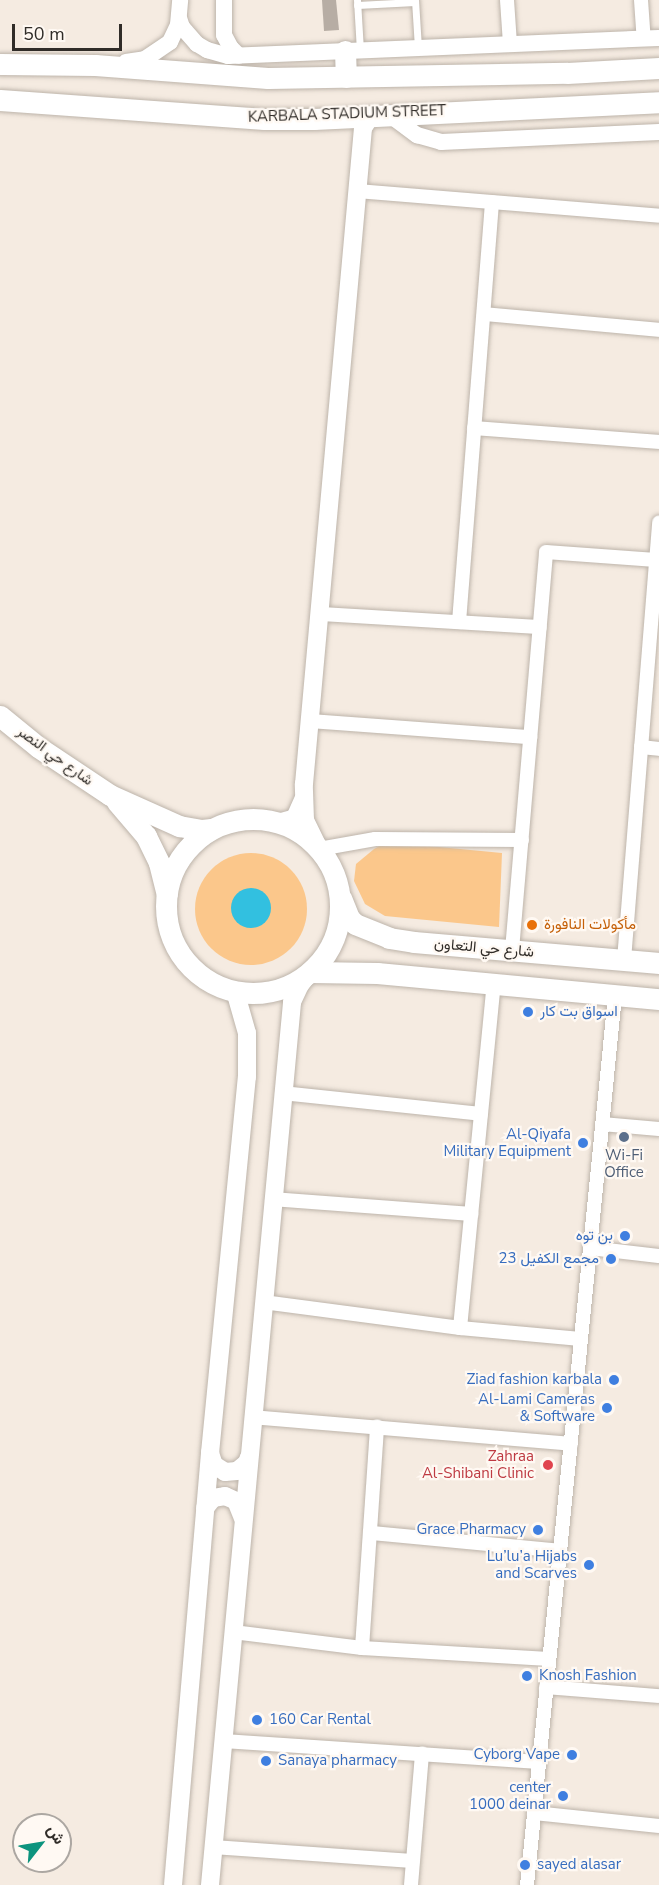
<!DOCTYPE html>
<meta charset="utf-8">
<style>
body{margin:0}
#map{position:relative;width:659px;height:1885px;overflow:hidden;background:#f5ebe1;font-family:"Nunito Sans",Vazirmatn,sans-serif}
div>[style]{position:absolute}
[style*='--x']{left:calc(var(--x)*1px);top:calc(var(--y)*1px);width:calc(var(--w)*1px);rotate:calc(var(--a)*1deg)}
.green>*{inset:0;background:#fbc78b}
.round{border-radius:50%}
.water>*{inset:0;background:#32c0e0}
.building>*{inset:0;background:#b7ada4}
.roads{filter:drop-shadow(0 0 2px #bdb4aa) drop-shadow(0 0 2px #bdb4aa)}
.service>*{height:7px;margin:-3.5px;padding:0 3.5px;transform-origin:3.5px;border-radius:3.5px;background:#fff}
.minor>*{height:14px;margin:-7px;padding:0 7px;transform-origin:7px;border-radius:7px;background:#fff}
.tertiary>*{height:16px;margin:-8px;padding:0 8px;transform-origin:8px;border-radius:8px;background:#fff}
.secondary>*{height:18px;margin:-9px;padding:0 9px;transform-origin:9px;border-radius:9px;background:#fff}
.primary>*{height:21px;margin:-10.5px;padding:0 10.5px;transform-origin:10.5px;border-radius:10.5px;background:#fff}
.primary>.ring{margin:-10.5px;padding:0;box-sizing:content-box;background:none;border:21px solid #fff;border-radius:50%}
.dots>*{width:16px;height:16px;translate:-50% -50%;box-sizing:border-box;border:3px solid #fff9f3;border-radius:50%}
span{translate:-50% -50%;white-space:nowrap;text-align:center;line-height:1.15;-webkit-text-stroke:4.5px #fff9f3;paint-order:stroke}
.street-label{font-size:15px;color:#302c28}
.food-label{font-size:15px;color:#c56008}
.left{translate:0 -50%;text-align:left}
.shop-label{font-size:15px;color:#366cbe}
.right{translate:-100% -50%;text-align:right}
.service-label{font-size:15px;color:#4e5e75}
.health-label{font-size:15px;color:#be3a42}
.north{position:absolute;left:12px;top:1813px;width:60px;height:60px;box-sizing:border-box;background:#fff9f3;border:2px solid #aca7a2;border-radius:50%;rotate:59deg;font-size:16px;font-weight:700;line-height:24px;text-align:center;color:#302c28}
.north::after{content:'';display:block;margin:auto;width:21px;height:27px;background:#0d947e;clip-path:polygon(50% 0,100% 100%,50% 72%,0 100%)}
.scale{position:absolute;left:12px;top:24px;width:110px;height:27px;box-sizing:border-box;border:3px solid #302c28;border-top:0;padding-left:8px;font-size:18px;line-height:21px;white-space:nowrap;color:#302c28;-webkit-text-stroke:4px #fff9f3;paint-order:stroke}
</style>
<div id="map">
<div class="green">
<div style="clip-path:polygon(387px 842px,502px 853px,499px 927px,385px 916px,365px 904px,354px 881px,356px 864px,374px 849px)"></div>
<div class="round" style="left:195px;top:853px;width:112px;height:112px"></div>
</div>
<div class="water">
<div class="round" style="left:231px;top:888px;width:40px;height:40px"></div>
</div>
<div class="building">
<div style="clip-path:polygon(322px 0,336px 0,339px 30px,324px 31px)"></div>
</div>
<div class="roads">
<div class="service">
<div style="--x:357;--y:0;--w:51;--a:86.6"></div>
<div style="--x:415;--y:0;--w:48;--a:86.4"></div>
<div style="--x:357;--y:5;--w:58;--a:-3"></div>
</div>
<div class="minor">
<div style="--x:507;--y:0;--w:44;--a:86.1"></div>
<div style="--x:641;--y:0;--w:39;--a:86"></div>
<div style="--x:358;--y:191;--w:302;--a:4.7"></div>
<div style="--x:484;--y:314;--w:176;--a:5.2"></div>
<div style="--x:474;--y:428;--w:186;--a:4.3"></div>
<div style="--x:320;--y:614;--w:220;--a:3.4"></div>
<div style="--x:459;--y:622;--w:421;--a:-85.5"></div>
<div style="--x:310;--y:721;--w:221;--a:4.2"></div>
<div style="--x:641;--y:747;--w:18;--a:6"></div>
<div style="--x:319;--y:849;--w:57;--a:-10.1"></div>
<div style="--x:375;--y:839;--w:147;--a:0.4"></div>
<div style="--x:512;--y:950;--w:399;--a:-85.1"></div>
<div style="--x:546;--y:552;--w:110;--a:4.2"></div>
<div style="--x:624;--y:960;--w:439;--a:-85.4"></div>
<div style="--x:282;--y:1093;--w:200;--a:6"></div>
<div style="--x:602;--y:1124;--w:57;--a:5"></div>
<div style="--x:272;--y:1199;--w:200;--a:4.3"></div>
<div style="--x:590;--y:1248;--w:69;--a:6.6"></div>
<div style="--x:263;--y:1302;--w:199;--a:7.5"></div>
<div style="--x:460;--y:1328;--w:121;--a:5.2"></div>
<div style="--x:460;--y:1328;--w:346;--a:-84.4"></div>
<div style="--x:252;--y:1417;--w:320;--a:4.8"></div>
<div style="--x:371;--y:1533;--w:190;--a:5.4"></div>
<div style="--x:233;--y:1632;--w:130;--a:7.1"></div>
<div style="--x:362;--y:1648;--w:187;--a:3.4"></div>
<div style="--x:362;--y:1648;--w:222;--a:-86.1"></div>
<div style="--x:546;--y:1687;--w:113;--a:4.6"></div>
<div style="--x:223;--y:1741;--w:317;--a:3.8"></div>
<div style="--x:534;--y:1813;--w:126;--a:5.9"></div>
<div style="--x:213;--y:1847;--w:200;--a:4"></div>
<div style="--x:411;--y:1885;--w:132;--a:-85.2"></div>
<div style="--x:527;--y:1885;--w:894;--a:-84.35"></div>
</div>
<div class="tertiary">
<div style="--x:224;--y:0;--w:35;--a:90"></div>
<div style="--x:224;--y:35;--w:15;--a:62"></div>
<div style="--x:231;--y:48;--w:11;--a:45"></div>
<div style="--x:179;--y:18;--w:9;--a:72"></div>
<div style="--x:182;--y:27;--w:23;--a:49"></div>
<div style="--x:197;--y:44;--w:12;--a:31"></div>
<div style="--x:207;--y:50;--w:22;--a:16"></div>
<div style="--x:228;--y:56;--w:431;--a:-2.4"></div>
<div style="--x:126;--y:62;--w:19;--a:-9"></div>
<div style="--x:145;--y:59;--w:30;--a:-34"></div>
<div style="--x:170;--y:42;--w:19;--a:-65"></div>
<div style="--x:178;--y:25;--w:25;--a:-85"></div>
<div style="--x:390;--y:115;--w:34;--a:37"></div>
<div style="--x:417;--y:135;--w:25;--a:16"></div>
<div style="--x:441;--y:142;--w:218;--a:-2.6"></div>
</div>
<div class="secondary">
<div style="--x:278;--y:823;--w:18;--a:-16"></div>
<div style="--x:295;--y:818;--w:20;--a:-66"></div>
<div style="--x:319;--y:849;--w:32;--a:-116"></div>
<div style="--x:305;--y:820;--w:36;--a:-92"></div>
<div style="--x:304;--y:784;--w:659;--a:-84.86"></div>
<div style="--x:363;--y:128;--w:9;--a:-58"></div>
<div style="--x:368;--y:120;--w:9;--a:-36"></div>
<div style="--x:210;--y:1453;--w:13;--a:72"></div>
<div style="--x:214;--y:1465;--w:13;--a:32"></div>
<div style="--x:225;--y:1472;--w:12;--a:-5"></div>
<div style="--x:237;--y:1471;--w:13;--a:-39"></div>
<div style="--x:247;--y:1463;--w:6;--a:-72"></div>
<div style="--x:205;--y:1508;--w:13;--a:-51"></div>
<div style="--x:213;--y:1498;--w:12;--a:-9"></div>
<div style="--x:225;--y:1496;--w:12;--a:24"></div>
<div style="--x:236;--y:1501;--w:18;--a:68"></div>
<div style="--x:173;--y:1885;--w:434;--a:-85.1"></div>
<div style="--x:210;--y:1453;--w:378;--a:-84.4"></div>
<div style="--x:247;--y:1077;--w:44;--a:-90"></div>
<div style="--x:247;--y:1033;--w:44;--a:-105.9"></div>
<div style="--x:210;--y:1885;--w:887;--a:-84.69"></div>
<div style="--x:292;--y:1002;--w:19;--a:-65"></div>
<div style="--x:300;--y:985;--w:16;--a:-52"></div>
</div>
<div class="primary">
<div style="--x:345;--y:51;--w:26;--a:88"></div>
<div style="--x:0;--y:64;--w:95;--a:0.6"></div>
<div style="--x:95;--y:65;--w:173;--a:4.3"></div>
<div style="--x:268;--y:78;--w:299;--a:-1"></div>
<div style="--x:567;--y:73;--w:92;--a:-3.1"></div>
<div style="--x:0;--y:100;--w:265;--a:4.1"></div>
<div style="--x:264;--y:119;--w:50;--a:0"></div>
<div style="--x:314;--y:119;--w:345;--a:-2.8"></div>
<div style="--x:0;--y:716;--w:49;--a:39.2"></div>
<div style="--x:38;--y:747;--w:87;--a:33.7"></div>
<div style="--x:110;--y:795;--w:76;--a:24.2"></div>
<div style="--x:179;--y:826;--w:23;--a:10"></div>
<div style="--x:202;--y:830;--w:9;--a:-6"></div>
<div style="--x:117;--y:802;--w:45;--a:49.5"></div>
<div style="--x:146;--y:836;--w:30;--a:64"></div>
<div style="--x:159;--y:863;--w:32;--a:76"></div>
<div class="ring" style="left:166px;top:819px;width:153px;height:153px"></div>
<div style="--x:341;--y:898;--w:22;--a:68"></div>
<div style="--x:349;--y:918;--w:8;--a:45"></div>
<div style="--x:355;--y:924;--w:37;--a:22"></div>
<div style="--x:389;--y:938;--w:25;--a:9"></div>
<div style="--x:414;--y:942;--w:246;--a:4.9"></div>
<div style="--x:310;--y:972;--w:67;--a:0.9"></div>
<div style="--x:377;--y:973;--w:283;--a:5.3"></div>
</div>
</div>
<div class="dots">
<div style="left:532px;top:925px;background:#e8710a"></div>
<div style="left:528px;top:1012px;background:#3f7fe0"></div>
<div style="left:624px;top:1137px;background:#5c6f8a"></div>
<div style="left:583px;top:1143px;background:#3f7fe0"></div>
<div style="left:625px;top:1236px;background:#3f7fe0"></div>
<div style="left:611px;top:1259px;background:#3f7fe0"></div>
<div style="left:614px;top:1380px;background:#3f7fe0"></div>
<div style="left:607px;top:1408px;background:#3f7fe0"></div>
<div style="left:548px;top:1465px;background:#e0444e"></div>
<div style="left:538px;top:1530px;background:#3f7fe0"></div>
<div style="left:589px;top:1565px;background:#3f7fe0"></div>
<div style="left:527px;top:1676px;background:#3f7fe0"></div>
<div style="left:257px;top:1720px;background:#3f7fe0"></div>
<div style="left:572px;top:1755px;background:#3f7fe0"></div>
<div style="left:266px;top:1761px;background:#3f7fe0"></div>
<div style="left:563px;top:1796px;background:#3f7fe0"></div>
<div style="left:525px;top:1865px;background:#3f7fe0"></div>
</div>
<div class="street-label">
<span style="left:347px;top:114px;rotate:-2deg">KARBALA STADIUM STREET</span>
<span style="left:55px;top:756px;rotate:36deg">شارع حي النصر</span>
<span style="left:484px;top:948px;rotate:5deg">شارع حي التعاون</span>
</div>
<div class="food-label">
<span class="left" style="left:544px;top:925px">مأكولات النافورة</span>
</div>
<div class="shop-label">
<span class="left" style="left:540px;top:1012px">اسواق بت كار</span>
<span class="right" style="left:571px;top:1143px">Al-Qiyafa<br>Military Equipment</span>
<span class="right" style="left:613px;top:1236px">بن توه</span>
<span class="right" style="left:599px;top:1259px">مجمع الكفيل 23</span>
<span class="right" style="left:602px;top:1380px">Ziad fashion karbala</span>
<span class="right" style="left:595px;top:1408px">Al-Lami Cameras<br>&amp; Software</span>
<span class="right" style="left:526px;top:1530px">Grace Pharmacy</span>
<span class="right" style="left:577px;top:1565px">Lu’lu’a Hijabs<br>and Scarves</span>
<span class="left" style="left:539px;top:1676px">Knosh Fashion</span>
<span class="left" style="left:269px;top:1720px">160 Car Rental</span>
<span class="right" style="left:560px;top:1755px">Cyborg Vape</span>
<span class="left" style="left:278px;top:1761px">Sanaya pharmacy</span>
<span class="right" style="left:551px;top:1796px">center<br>1000 deinar</span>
<span class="left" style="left:537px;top:1865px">sayed alasar</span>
</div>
<div class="service-label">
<span style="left:624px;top:1164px">Wi-Fi<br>Office</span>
</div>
<div class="health-label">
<span class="right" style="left:534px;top:1465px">Zahraa<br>Al-Shibani Clinic</span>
</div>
<div class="north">ش</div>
<div class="scale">50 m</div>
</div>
